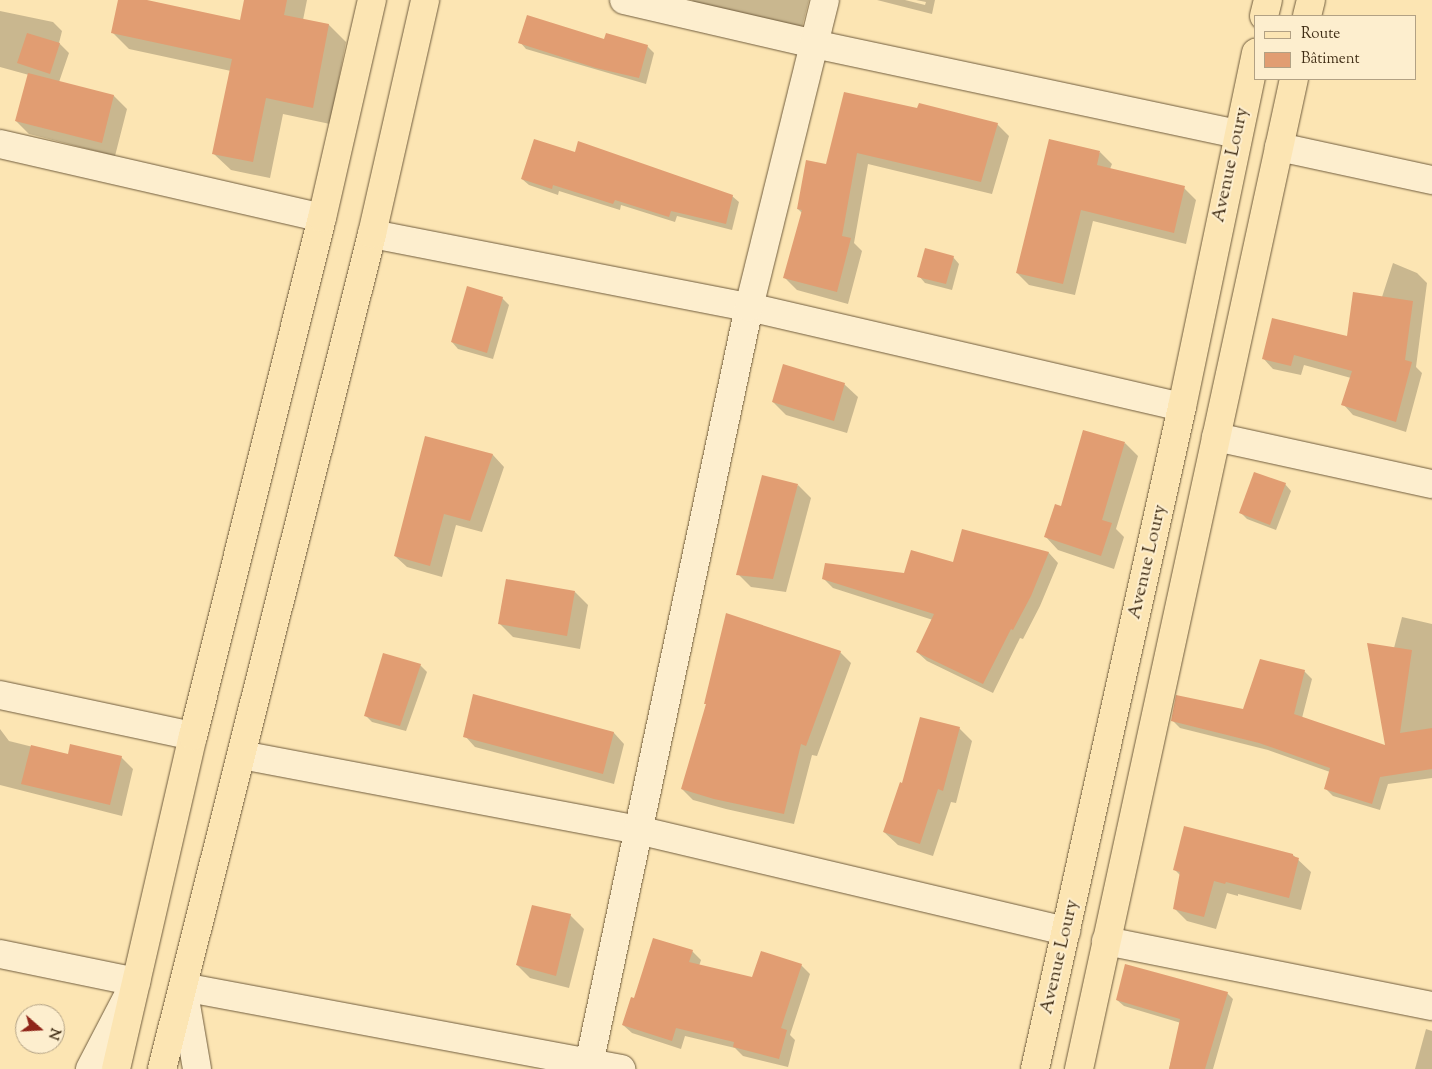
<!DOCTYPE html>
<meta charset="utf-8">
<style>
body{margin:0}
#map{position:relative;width:1432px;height:1069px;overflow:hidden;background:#fce5b3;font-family:"Sorts Mill Goudy",serif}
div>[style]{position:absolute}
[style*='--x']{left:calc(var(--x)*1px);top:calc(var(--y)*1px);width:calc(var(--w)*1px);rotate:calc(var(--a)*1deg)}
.shadow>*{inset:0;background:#0003}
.building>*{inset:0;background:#e19d72}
.roads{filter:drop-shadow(0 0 1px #705c3d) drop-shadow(0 0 1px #705c3d)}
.minor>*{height:28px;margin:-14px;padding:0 14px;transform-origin:14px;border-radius:14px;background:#fdeece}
.tertiary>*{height:28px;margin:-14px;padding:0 14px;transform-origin:14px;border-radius:14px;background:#fdeece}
.secondary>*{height:28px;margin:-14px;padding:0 14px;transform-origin:14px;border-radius:14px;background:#fdeece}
.primary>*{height:28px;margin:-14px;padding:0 14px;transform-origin:14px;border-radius:14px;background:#fce5b3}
.trunk>*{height:28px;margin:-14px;padding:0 14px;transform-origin:14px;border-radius:14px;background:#fce5b3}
span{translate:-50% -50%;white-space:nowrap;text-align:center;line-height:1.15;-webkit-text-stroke:4px #fdeece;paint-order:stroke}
.street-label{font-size:19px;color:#412e16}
.legend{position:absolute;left:1254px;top:15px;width:162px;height:65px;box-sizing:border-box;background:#fdeece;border:1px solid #b2a184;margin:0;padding:6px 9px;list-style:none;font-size:15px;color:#412e16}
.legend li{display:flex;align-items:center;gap:10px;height:25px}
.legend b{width:25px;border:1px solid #b2a184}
.north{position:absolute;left:15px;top:1004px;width:50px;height:50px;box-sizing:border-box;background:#fdeece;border:1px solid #b2a184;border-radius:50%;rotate:109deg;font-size:14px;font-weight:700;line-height:20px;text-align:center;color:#412e16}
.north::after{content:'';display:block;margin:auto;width:18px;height:22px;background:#8f2418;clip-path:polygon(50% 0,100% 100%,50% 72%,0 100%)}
</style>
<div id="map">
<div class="shadow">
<div style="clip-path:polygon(120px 0,141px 0,241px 22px,245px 0,307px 0,303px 20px,329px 25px,346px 42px,330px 124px,283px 114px,270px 178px,231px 170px,214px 154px,231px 71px,129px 49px,112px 32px)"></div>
<div style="clip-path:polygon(692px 0,809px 0,801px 31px,700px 9px)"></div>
<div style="clip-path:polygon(877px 0,905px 0,925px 5px,926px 2px,916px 0,935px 0,932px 14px)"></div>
<div style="clip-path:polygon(0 11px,53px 22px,62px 31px,59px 43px,69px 53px,59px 82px,114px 96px,127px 109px,115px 156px,29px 134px,16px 121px,29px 75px,0 67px)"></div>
<div style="clip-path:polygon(605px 41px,647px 46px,654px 53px,646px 84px,526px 49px,520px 42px)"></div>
<div style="clip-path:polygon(918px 109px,997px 124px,1009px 136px,992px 194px,868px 164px,854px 243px,862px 251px,848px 304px,797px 290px,785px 278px,802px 213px,798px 209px,827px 165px)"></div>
<div style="clip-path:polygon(1100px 152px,1112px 164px,1110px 169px,1184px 188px,1196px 200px,1186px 244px,1093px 221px,1075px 295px,1029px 285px,1017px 273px)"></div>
<div style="clip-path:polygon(575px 153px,732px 196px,739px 202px,732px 230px,677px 216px,675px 222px,621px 205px,620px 210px,559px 191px,558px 195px,529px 185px,522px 179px)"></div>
<div style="clip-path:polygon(953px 257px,959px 264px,952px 290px,925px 283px,919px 276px)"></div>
<div style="clip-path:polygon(1393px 263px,1417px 273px,1427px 283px,1416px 367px,1422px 373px,1406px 432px,1353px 415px,1343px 404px,1351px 378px,1304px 365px,1301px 375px,1273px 369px,1263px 358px,1348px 337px,1382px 297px)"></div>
<div style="clip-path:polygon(502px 298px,509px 305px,493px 359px,458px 349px,452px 342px)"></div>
<div style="clip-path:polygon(844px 384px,858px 397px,847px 433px,786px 415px,773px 402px)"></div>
<div style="clip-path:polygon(426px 437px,493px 455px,504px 467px,482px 532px,456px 525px,442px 577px,407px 567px,395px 556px)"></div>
<div style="clip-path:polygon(1125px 443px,1138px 456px,1116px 529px,1124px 537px,1114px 569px,1058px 550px,1045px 536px,1062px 507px)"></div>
<div style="clip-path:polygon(1285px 484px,1291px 491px,1276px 530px,1247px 519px,1241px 513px)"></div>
<div style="clip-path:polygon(798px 485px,811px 498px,786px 592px,751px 587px,738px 574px)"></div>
<div style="clip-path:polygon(963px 531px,1049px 553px,1058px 563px,1040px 606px,1023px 639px,1020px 638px,993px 693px,927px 661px,917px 652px,933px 620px,833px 588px,823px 578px,905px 575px,954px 564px)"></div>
<div style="clip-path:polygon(575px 592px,588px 605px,580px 649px,513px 637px,500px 624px)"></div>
<div style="clip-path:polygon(1402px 617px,1432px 624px,1432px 778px,1388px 784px,1380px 810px,1333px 796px,1326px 789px,1330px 772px,1268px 750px,1180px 728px,1172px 720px,1244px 710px,1304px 671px,1312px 679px,1302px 718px,1386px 747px,1394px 648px)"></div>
<div style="clip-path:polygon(840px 652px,851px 663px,817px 756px,812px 755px,794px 824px,726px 809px,693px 800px,682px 789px,707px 705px,705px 703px)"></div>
<div style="clip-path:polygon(420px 665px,427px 672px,406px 731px,372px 722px,365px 715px)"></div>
<div style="clip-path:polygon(474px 695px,614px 733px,624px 744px,614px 784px,475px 747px,465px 736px)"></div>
<div style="clip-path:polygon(959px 728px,972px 741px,956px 803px,951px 802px,933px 856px,898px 845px,884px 832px,903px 784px)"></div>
<div style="clip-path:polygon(0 729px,9px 741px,69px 756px,121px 757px,133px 769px,122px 816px,0 785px)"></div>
<div style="clip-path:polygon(1293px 855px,1311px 872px,1301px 910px,1238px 894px,1238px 896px,1227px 893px,1216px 929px,1187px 921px,1174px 908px,1181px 876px,1174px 869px)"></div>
<div style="clip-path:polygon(570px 915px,584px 929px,569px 988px,530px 978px,517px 965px)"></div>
<div style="clip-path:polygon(692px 951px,701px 960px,699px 966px,753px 978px,801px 965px,810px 974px,790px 1035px,795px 1040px,788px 1067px,743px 1056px,735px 1048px,685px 1036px,681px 1049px,632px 1033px,623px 1025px,635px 1000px)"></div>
<div style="clip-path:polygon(1227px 993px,1233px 999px,1213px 1069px,1169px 1069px,1181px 1023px,1124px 1006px,1117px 1000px)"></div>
<div style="clip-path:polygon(1426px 1029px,1432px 1031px,1432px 1069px,1415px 1069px)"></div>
</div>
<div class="building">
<div style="clip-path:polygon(118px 0,147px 0,240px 20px,244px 0,287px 0,284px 15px,329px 24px,313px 108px,266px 98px,253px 162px,212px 154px,232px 59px,111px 33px)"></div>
<div style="clip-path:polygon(527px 15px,604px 39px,606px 33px,648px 45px,639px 78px,596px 68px,518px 43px)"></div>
<div style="clip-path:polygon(27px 33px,60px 43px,50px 74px,17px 63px)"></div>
<div style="clip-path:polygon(28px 73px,114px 95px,102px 143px,15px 121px)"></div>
<div style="clip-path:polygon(844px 92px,917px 108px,919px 103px,998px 123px,981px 182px,857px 153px,842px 236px,851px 238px,837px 292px,783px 278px,802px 210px,797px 209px,806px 160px,826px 164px)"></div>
<div style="clip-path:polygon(534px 139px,575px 152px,578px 141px,733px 195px,726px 224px,671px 211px,669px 217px,615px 200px,613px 204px,553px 185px,552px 189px,521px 179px)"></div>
<div style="clip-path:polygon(1049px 139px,1100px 151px,1097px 165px,1185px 186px,1174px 233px,1081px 210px,1063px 284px,1016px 273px)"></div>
<div style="clip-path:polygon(925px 248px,954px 256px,946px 284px,917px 277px)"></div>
<div style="clip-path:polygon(467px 286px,503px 297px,487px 353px,451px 342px)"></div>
<div style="clip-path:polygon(1353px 292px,1413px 301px,1405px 360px,1412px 362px,1396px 422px,1341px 405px,1352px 371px,1294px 355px,1291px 366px,1262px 359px,1272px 318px,1347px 336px)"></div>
<div style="clip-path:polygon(783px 364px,845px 383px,834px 421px,772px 402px)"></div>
<div style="clip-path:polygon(1083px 430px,1125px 442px,1102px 520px,1112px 523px,1101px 556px,1044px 537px,1055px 504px,1061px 506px)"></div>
<div style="clip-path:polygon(425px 436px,493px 454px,470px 521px,444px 514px,430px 566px,394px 556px)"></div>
<div style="clip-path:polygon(1254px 472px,1286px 483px,1270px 525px,1239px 513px)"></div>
<div style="clip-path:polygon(762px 475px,798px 484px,773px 579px,736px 575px)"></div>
<div style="clip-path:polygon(962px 529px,1049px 552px,1031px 596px,1013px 630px,1011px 629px,983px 684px,916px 652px,934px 614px,822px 579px,825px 563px,904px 573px,911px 550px,953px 562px)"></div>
<div style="clip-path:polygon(506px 579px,575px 591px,567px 636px,498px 624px)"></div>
<div style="clip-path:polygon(726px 613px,841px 651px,806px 746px,801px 744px,784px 814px,714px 799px,681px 789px,706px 704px,704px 704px)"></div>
<div style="clip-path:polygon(1367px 643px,1412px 650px,1400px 733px,1432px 728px,1432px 769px,1380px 777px,1372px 804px,1324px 789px,1330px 768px,1259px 743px,1171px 721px,1176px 695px,1243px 709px,1260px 659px,1305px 670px,1294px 714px,1385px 745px)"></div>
<div style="clip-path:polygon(383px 653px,421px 664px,400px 726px,364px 716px)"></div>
<div style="clip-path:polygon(473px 694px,614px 732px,603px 774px,463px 737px)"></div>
<div style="clip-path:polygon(920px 717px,960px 727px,943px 791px,938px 789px,920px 844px,883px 832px,900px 782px,902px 783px)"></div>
<div style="clip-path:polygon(70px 744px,122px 756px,110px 805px,21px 784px,31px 745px,68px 754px)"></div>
<div style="clip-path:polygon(1184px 826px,1293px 854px,1293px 856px,1299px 858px,1289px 898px,1226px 882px,1225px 884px,1214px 881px,1204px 917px,1173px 909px,1180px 872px,1173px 870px)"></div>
<div style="clip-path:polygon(532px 905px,571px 914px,556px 976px,516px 965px)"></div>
<div style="clip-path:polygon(653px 938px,693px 950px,689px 962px,752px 977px,761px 951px,802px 964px,781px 1028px,787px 1030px,779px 1059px,733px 1047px,734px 1042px,676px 1028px,672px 1041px,622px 1025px,631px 997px,634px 998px)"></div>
<div style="clip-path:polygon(1125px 964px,1228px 992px,1205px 1069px,1169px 1069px,1180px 1019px,1116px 1000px)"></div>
</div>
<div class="roads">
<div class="minor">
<div style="--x:624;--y:0;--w:195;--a:13"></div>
<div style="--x:814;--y:44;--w:432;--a:12"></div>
<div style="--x:1279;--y:147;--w:157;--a:12.2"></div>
<div style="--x:372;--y:234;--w:384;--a:11"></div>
<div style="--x:749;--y:307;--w:444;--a:13"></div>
<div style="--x:1216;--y:437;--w:221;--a:12.3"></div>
<div style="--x:0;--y:695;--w:197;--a:12"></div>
<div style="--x:242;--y:755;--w:403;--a:10.7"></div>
<div style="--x:638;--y:830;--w:440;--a:13.3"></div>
<div style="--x:1106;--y:941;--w:332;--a:11.3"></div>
<div style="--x:0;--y:954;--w:139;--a:11.6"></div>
<div style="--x:183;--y:987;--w:446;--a:10.6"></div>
<div style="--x:588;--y:1069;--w:779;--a:-78.07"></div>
<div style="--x:749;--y:307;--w:316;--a:-76.1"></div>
</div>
<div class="tertiary">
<div style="--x:0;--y:144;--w:330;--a:12.9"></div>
</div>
<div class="secondary">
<div style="--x:183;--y:987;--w:83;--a:80.3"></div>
<div style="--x:90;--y:1069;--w:82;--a:-62.5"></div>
</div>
<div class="primary">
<div style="--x:1264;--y:16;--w:16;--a:-76"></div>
<div style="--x:1307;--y:16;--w:16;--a:-76"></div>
<div style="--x:1035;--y:1069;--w:678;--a:-77.48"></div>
<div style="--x:1182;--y:407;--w:362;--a:-78.2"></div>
<div style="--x:1079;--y:1069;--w:1013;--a:-77.75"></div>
</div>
<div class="trunk">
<div style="--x:116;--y:1069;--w:342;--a:-77"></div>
<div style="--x:193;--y:736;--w:534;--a:-76.02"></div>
<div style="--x:322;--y:218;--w:224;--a:-77.1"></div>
<div style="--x:162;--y:1069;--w:861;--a:-75.88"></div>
<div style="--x:372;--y:234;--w:240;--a:-77.2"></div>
</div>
</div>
<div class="street-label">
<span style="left:1231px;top:165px;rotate:-78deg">Avenue Loury</span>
<span style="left:1148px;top:562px;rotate:-77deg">Avenue Loury</span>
<span style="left:1060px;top:957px;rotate:-77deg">Avenue Loury</span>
</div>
<ul class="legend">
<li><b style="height:6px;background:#fce5b3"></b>Route</li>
<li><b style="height:14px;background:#e19d72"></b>Bâtiment</li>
</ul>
<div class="north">N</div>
</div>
